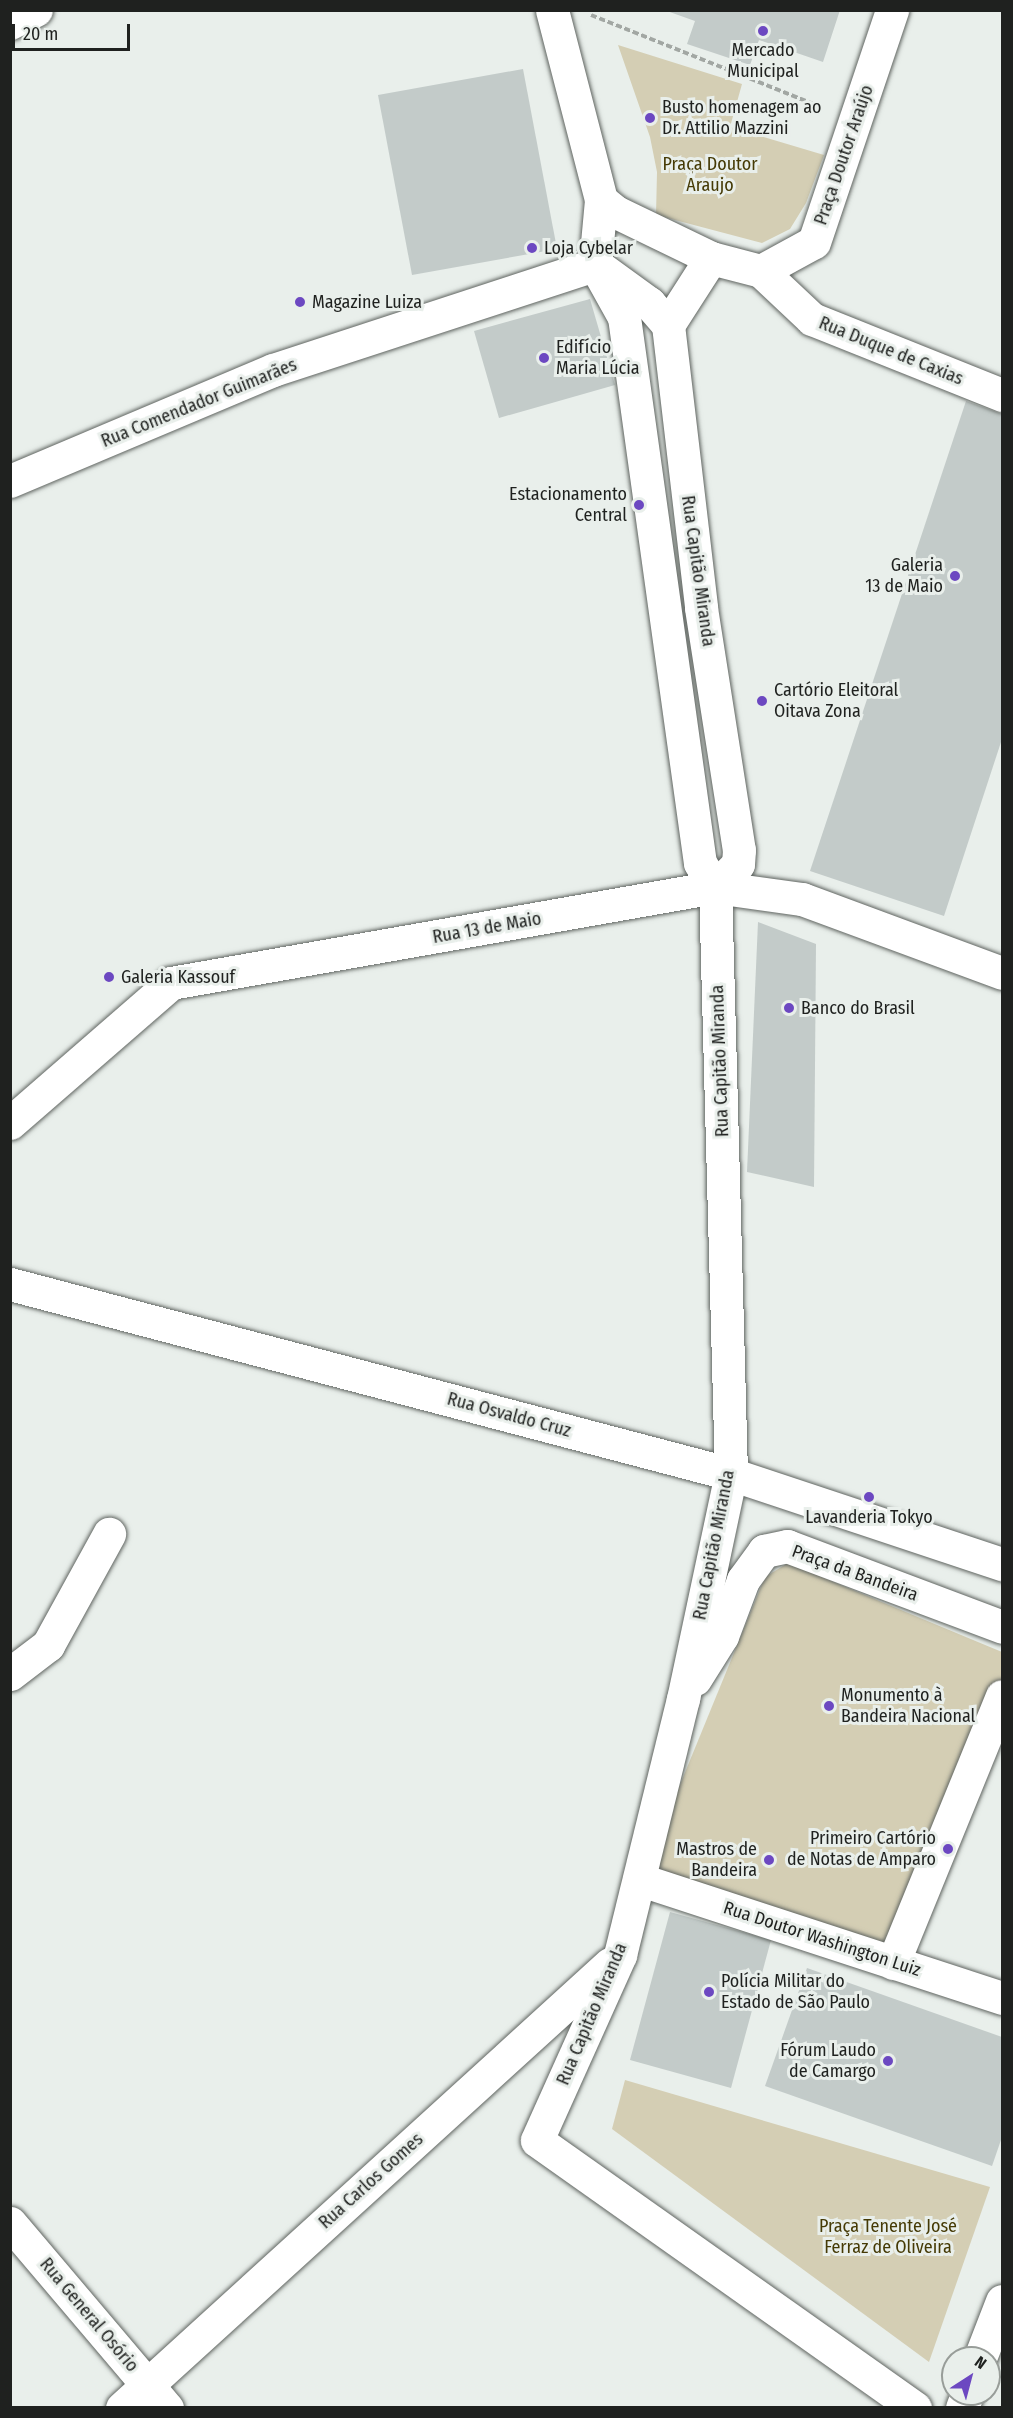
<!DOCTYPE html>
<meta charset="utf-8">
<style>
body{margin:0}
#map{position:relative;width:1013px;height:2418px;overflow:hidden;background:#e9efeb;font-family:"Fira Sans Condensed",sans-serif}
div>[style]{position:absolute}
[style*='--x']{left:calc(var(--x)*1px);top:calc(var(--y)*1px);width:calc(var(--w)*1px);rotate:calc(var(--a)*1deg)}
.green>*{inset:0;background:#d4ceb4}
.building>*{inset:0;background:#c3cbc9}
.path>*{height:4px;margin-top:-2px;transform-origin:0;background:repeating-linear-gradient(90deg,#a2a7a3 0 6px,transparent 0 9px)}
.roads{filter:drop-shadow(0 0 2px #5f6460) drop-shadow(0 0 2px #5f6460)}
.street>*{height:33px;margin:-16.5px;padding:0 16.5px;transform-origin:16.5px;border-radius:16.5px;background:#fff}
.secondary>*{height:33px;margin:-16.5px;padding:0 16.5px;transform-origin:16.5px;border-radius:16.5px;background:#fff}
.dots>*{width:16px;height:16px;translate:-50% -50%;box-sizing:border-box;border:3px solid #e9efeb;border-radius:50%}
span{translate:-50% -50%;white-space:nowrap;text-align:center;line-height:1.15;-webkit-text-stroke:6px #e9efeb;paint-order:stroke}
.poi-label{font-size:18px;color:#1f211f}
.left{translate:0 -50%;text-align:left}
.right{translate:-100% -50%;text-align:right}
.street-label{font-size:18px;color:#1f211f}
.park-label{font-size:18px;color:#453a05}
.frame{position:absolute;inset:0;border:12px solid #1f211f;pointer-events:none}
.north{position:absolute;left:941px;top:2346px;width:60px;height:60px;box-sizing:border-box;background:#e9efeb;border:2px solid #989d99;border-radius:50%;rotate:36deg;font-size:16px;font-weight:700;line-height:24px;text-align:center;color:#1f211f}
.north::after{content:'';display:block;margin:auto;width:21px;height:27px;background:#6c48c1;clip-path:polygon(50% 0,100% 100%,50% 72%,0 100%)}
.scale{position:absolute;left:12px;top:24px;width:118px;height:27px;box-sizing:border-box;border:3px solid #1f211f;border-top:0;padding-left:8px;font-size:18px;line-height:21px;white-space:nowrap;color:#1f211f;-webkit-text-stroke:4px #e9efeb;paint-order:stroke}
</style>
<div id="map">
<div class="green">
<div style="clip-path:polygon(618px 45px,742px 84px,730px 127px,824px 155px,806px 203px,790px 229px,762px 243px,656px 215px,657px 172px,650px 137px)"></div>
<div style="clip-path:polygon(788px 1563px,1002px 1652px,1002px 1696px,893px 1963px,641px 1880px,765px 1577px)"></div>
<div style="clip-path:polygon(625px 2080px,990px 2187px,929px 2362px,612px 2129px)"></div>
</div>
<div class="building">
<div style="clip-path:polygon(664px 10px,840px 10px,823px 62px,759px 40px,750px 65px,687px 44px,695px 21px)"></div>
<div style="clip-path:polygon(523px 69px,557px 249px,412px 275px,378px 95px)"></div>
<div style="clip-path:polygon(590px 299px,615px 385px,499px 418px,474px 331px)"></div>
<div style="clip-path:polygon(966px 401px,1002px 414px,1002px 739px,944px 916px,810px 871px)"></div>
<div style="clip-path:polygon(758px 922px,816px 944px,814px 1187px,747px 1172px)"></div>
<div style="clip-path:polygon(670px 1912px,771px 1940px,731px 2088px,630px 2060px)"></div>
<div style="clip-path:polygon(807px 1968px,1002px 2037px,1002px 2137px,992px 2166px,765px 2086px)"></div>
</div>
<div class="path">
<div style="--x:591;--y:15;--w:248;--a:21.8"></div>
</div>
<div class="roads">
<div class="street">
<div style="--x:10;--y:23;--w:29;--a:-27"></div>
<div style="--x:761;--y:271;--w:70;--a:43.3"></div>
<div style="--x:812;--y:319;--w:205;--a:21.8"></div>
<div style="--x:10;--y:1284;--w:746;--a:14.76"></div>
<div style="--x:731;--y:1474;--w:286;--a:18.4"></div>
<div style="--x:10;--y:1674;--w:48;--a:-37.3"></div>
<div style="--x:48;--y:1645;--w:127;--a:-61.2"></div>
<div style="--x:695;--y:1679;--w:51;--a:-57.9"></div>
<div style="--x:722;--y:1636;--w:60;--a:-69.4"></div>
<div style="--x:743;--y:1580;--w:36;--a:-54"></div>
<div style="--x:764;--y:1551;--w:24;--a:-12"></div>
<div style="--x:787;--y:1546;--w:230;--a:20.6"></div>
<div style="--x:641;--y:1880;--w:380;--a:18.1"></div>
<div style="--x:893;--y:1963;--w:288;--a:-67.8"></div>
<div style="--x:10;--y:2223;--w:243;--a:49.7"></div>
<div style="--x:980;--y:2358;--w:61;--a:-68.9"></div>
<div style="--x:122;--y:2408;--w:660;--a:-42.3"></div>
<div style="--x:915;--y:2408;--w:463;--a:-144.7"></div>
<div style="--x:537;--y:2140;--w:203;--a:-65.8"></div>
<div style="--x:620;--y:1955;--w:264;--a:-76.2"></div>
<div style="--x:683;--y:1699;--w:230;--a:-78"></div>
<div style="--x:731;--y:1474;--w:587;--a:-91.56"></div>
<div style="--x:715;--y:887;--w:88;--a:7.9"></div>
<div style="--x:802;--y:899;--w:213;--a:20.3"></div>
<div style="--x:962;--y:2408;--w:15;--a:-70"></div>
</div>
<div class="secondary">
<div style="--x:552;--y:10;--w:196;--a:75.5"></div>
<div style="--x:601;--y:200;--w:19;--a:39"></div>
<div style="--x:616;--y:212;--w:106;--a:25.8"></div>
<div style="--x:711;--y:258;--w:52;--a:14.6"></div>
<div style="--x:761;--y:271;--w:60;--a:-28.7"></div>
<div style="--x:814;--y:242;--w:245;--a:-71.4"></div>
<div style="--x:601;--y:200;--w:65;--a:95.3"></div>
<div style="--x:595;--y:265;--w:60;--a:60.9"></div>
<div style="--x:624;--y:317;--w:551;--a:82.08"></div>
<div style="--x:700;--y:863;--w:28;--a:58"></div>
<div style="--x:711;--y:258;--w:80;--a:122.7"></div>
<div style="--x:668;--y:325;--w:285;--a:83.3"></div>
<div style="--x:701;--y:608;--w:245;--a:81.1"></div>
<div style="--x:739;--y:850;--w:14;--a:94"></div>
<div style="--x:738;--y:864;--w:33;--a:135"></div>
<div style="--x:599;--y:267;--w:62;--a:35.8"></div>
<div style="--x:649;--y:303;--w:29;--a:49"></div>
<div style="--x:10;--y:481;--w:285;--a:-22.9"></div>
<div style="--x:273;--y:370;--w:339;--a:-18.1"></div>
<div style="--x:10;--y:1123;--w:213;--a:-41"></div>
<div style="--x:171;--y:983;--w:552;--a:-10.01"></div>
</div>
</div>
<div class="dots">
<div style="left:763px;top:31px;background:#6c48c1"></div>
<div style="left:650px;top:118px;background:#6c48c1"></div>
<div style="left:532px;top:248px;background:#6c48c1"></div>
<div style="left:300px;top:302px;background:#6c48c1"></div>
<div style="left:544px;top:358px;background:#6c48c1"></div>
<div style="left:639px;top:505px;background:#6c48c1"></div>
<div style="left:955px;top:576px;background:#6c48c1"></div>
<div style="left:762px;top:701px;background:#6c48c1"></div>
<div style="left:109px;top:977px;background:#6c48c1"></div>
<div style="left:789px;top:1008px;background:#6c48c1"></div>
<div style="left:869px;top:1497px;background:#6c48c1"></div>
<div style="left:829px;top:1706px;background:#6c48c1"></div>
<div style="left:948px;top:1849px;background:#6c48c1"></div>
<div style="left:769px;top:1860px;background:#6c48c1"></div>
<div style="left:709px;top:1992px;background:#6c48c1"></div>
<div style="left:888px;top:2061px;background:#6c48c1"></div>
</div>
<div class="poi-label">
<span style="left:763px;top:61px">Mercado<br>Municipal</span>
<span class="left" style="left:662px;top:118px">Busto homenagem ao<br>Dr. Attilio Mazzini</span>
<span class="left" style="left:544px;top:248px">Loja Cybelar</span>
<span class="left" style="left:312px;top:302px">Magazine Luiza</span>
<span class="left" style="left:556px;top:358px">Edifício<br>Maria Lúcia</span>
<span class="right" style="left:627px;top:505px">Estacionamento<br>Central</span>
<span class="right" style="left:943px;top:576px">Galeria<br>13 de Maio</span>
<span class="left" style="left:774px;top:701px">Cartório Eleitoral<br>Oitava Zona</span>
<span class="left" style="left:121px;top:977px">Galeria Kassouf</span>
<span class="left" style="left:801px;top:1008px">Banco do Brasil</span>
<span style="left:869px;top:1517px">Lavanderia Tokyo</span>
<span class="left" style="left:841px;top:1706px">Monumento à<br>Bandeira Nacional</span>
<span class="right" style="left:936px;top:1849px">Primeiro Cartório<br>de Notas de Amparo</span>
<span class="right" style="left:757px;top:1860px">Mastros de<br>Bandeira</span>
<span class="left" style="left:721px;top:1992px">Polícia Militar do<br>Estado de São Paulo</span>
<span class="right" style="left:876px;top:2061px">Fórum Laudo<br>de Camargo</span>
</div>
<div class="street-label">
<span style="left:844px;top:155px;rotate:-71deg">Praça Doutor Araújo</span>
<span style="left:891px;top:351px;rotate:22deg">Rua Duque de Caxias</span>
<span style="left:199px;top:403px;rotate:-22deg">Rua Comendador Guimarães</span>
<span style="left:698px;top:571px;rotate:82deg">Rua Capitão Miranda</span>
<span style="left:487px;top:928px;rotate:-10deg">Rua 13 de Maio</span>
<span style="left:720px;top:1061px;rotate:-92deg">Rua Capitão Miranda</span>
<span style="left:509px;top:1415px;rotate:15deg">Rua Osvaldo Cruz</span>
<span style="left:714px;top:1545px;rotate:-79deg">Rua Capitão Miranda</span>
<span style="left:855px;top:1573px;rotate:20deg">Praça da Bandeira</span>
<span style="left:822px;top:1939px;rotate:18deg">Rua Doutor Washington Luiz</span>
<span style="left:592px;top:2014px;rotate:-67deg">Rua Capitão Miranda</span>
<span style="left:371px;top:2181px;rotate:-42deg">Rua Carlos Gomes</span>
<span style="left:89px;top:2315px;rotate:50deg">Rua General Osório</span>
</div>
<div class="park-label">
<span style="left:710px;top:175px">Praça Doutor<br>Araujo</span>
<span style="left:888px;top:2237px">Praça Tenente José<br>Ferraz de Oliveira</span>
</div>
<div class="frame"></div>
<div class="north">N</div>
<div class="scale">20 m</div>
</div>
